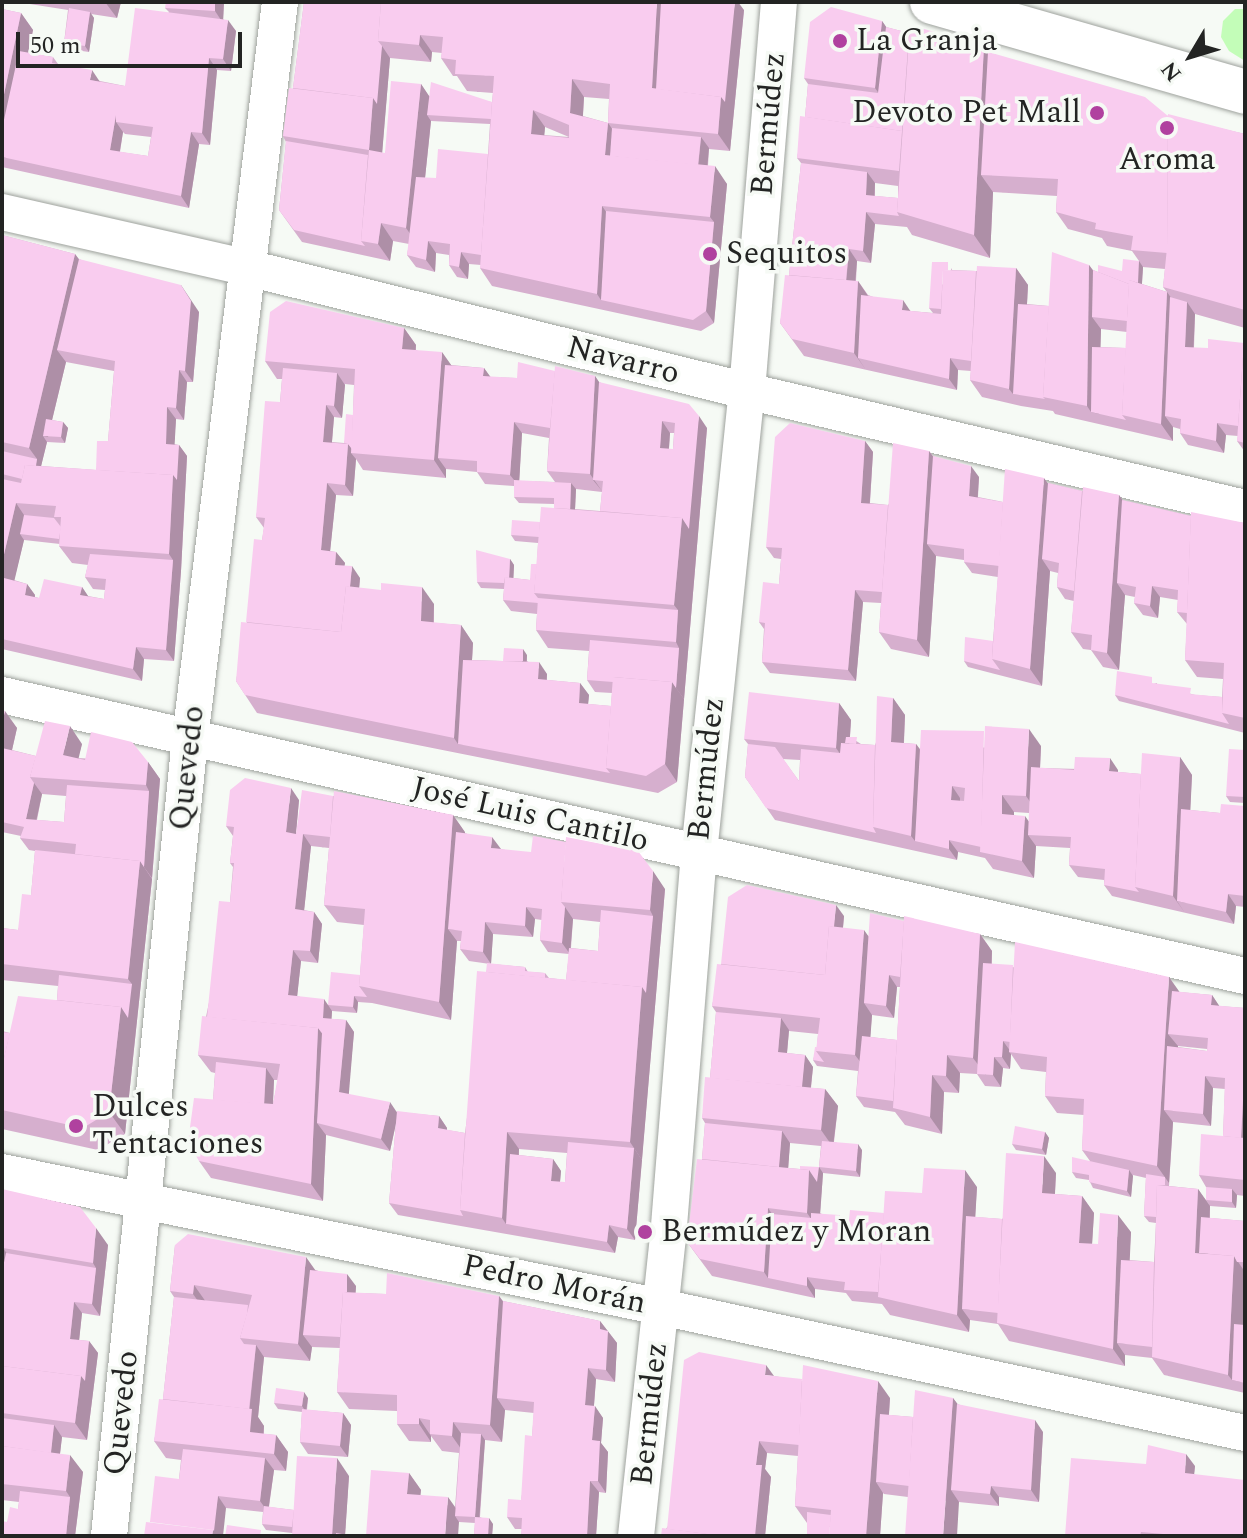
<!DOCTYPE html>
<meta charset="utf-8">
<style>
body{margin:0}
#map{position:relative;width:1247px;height:1538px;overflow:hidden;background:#f6faf5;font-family:Spectral,serif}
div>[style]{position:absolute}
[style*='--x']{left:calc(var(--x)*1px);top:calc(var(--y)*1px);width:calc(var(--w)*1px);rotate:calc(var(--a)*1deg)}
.green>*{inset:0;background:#c3fdb8}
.roads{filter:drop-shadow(0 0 2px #9ea29d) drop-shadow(0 0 2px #9ea29d)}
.street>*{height:36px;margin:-18px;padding:0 18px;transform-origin:18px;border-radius:18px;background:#fff}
.secondary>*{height:44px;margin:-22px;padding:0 22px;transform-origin:22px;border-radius:22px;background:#fff}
.wall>*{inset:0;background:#d6afce}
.shaded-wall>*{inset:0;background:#ae8fa7}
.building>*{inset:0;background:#f9ccef}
.dots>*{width:22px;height:22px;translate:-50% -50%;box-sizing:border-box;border:4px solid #f6faf5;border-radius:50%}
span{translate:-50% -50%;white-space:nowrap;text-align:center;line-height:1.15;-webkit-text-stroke:7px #f6faf5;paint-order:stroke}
.poi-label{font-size:32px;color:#232423}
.left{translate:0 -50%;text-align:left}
.right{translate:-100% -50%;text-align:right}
.street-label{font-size:32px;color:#232423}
.frame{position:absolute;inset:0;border:4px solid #232423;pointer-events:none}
.north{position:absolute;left:1151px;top:16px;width:80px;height:80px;-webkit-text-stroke:6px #f6faf5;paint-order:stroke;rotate:232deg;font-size:22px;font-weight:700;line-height:32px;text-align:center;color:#232423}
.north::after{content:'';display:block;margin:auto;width:28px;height:36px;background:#232423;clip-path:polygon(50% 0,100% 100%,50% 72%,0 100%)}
.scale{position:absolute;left:16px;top:32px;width:226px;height:36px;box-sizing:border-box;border:4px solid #232423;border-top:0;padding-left:10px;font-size:24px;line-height:28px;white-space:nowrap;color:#232423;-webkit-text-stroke:6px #f6faf5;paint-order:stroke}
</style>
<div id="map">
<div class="green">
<div style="clip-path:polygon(1235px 9px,1245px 9px,1245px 61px,1229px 51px,1221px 37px,1223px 21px)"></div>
</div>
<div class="roads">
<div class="street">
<div style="--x:2;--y:212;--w:252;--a:12.8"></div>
<div style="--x:248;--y:268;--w:514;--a:13.85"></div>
<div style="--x:747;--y:391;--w:512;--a:13.22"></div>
<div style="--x:2;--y:695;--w:1274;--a:12.74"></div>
<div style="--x:2;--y:1172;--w:673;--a:11.58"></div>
<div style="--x:661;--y:1307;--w:597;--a:12.18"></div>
<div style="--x:109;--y:1536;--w:801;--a:-84.2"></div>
<div style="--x:190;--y:739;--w:742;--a:-83.04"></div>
<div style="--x:636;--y:1536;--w:300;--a:-83.9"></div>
<div style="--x:668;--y:1238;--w:386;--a:-85.4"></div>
<div style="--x:699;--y:853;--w:464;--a:-84.1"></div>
<div style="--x:747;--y:391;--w:390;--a:-85.3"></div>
</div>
<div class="secondary">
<div style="--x:932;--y:2;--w:326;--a:16"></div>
</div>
</div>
<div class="wall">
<div style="clip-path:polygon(17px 2px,121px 2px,117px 18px,91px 14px,94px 18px,89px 52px,68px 49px,64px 43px,68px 10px)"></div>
<div style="clip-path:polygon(evenodd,224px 2px,223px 19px,236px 31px,231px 71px,217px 70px,210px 145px,199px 144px,189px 208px,2px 167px,2px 9px,21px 13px,33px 30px,28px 53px,53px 57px,58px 64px,100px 81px,125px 86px,169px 12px,165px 8px,224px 2px,123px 132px,125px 134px,151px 137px,148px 156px,120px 152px,123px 132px)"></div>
<div style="clip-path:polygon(evenodd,304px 2px,744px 10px,730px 151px,709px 149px,708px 166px,727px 184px,714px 323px,701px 331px,492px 286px,480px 268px,481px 265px,469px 264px,468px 279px,457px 277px,449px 265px,449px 255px,436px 253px,435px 272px,416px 267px,407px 255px,409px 244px,393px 241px,390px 261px,302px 242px,279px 210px,286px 142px,283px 136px,293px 88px,304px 2px,432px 52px,442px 53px,441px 58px,453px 76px,457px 76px,467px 91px,493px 93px,492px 102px,429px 96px,421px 84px,385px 153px,382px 153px,390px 58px,431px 62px,432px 52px,304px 2px,584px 97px,609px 99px,608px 123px,612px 128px,608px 123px,583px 116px,584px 97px,304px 2px,431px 121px,490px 124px,488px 154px,436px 178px,425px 178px,431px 121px,304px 2px,545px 127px,569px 137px,544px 135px,545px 127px)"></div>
<div style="clip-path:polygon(evenodd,882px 21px,886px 27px,909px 33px,984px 46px,988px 52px,1168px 116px,1245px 134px,1245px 452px,1237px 441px,1238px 436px,1226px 435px,1224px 453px,1188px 445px,1180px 433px,1180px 429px,1173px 427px,1173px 441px,1055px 414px,1053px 411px,1021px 406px,982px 397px,970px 380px,971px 371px,958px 370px,957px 390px,804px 356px,780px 323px,789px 275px,801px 163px,797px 158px,805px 117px,808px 84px,804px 78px,882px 21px,875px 183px,898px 186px,898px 198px,875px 196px,875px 183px,882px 21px,993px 192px,1057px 196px,1056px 212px,1068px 229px,1102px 238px,1107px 246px,1132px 251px,1139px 261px,1122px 271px,1098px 272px,1093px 270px,1089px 265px,1049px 306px,1027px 304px,1028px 285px,1016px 268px,976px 271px,952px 270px,952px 268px,929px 308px,933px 313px,911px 311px,868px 295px,858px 281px,856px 281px,857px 261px,871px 263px,875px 224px,907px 227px,912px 235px,990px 258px,993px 192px,882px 21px,1143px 267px,1165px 269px,1163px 287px,1167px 292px,1142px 284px,1143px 267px,882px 21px,1195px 314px,1245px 328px,1244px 343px,1208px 348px,1194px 348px,1195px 314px,882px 21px,1101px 329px,1127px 332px,1126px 348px,1100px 347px,1101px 329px)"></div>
<div style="clip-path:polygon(evenodd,2px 235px,75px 254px,79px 259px,199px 312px,193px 382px,187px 382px,184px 420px,176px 419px,174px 444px,179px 445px,187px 456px,181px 571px,174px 661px,144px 659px,142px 681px,2px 649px,2px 235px,66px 362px,114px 371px,108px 441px,96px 470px,41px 466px,47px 442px,65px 443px,68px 428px,63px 422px,52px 420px,66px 362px,2px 235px,24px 540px,60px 544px,59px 546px,72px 563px,88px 565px,85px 577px,93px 589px,105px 590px,104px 599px,88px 596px,82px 587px,39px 598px,35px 597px,35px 595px,27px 584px,14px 580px,24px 540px)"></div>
<div style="clip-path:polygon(evenodd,404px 328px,416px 345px,416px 350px,451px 365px,484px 368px,490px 377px,517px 378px,555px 371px,595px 376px,599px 382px,707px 428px,677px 782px,658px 793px,257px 713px,236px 681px,262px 540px,264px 528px,256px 517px,280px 402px,282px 379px,277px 379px,265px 361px,404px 328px,345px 384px,354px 385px,353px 415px,344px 443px,332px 442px,334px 417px,342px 418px,345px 384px,404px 328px,522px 433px,549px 438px,547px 471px,555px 482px,519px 481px,522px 433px,404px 328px,670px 433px,674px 433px,673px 449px,669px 449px,670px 433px,404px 328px,356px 459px,363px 470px,446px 478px,446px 469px,477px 472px,485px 484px,514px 486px,514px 497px,519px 503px,554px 504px,554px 508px,540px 522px,511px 535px,515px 541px,538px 543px,537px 564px,530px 580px,513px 578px,514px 565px,510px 559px,477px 582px,481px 588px,504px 589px,503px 600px,511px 611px,537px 614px,536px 630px,548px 648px,589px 651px,587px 680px,595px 692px,612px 693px,611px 706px,588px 704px,589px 695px,580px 683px,547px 680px,547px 674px,527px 661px,527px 655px,503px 661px,472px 660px,473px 643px,461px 625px,434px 623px,434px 604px,359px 588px,360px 578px,344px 566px,345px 563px,336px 552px,330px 551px,336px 495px,353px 496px,356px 459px,404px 328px,576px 489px,602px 492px,600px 511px,575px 509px,576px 489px)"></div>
<div style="clip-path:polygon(865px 441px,873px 452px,870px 503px,888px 505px,929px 451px,933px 456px,979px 477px,978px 497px,1003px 502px,1048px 483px,1082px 491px,1119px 495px,1122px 500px,1191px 516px,1245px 523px,1245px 733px,1119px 701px,1115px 695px,1157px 683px,1157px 684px,1195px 695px,1222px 697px,1223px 679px,1197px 677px,1185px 660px,1187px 624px,1177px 612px,1178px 600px,1160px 597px,1158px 618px,1143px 615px,1134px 603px,1135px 597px,1125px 595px,1119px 670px,1103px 667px,1091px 650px,1083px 649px,1071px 632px,1074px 601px,1065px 599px,1057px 587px,1058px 573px,1050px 571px,1042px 686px,968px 667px,964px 661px,993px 641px,998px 577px,972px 573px,964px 562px,964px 560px,936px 556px,929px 657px,891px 649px,879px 632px,881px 603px,863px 602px,856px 681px,770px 673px,762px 662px,764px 629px,759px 622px,779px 584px,781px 559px,774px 558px,766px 547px)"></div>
<div style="clip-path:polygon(evenodd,893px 698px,905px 715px,904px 743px,916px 744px,920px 749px,1041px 746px,1040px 768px,1118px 770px,1118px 772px,1141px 774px,1180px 757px,1192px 775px,1190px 810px,1220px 813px,1245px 806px,1245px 907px,1236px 906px,1234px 924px,1112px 896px,1104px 885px,1104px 880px,1078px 877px,1069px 865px,1070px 848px,1036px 846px,1034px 878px,993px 869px,985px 858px,958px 852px,957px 860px,775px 820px,745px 777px,748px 744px,744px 739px,839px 703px,851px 720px,850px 737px,861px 744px,875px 745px,893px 698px,783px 759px,800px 760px,799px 781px,783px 759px,893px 698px,1014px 812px,1029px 813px,1029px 822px,1014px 815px,1014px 812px)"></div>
<div style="clip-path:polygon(evenodd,2px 710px,17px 728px,12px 750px,36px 756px,82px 744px,78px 758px,148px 762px,160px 779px,152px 879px,125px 1134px,98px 1150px,2px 1129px,2px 1031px,10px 1033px,57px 1000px,58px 986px,2px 980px,2px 928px,18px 930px,31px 895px,35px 851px,29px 850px,20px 838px,21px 836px,2px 832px,2px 710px,42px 794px,66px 796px,64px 822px,37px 820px,42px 794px)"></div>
<div style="clip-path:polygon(1245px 750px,1245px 803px,1230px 802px,1226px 796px)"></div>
<div style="clip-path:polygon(evenodd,333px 796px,453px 815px,465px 833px,501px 849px,665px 889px,635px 1240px,618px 1237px,615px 1253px,398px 1215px,389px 1203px,396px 1123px,390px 1151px,326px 1135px,323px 1201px,211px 1178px,199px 1161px,213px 1100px,215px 1073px,211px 1072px,198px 1055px,230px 902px,233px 867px,230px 863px,233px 836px,226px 826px,299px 800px,296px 833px,333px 796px,311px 846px,329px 848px,324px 905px,337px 922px,364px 925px,360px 975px,328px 1005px,297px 996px,301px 961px,318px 963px,322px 924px,314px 912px,304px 910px,311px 846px,333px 796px,535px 919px,542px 920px,540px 940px,548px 952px,569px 954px,566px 980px,549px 978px,545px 973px,528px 972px,525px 967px,491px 964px,493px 934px,533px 937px,535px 919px,333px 796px,573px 919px,600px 922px,598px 951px,571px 948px,573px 919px,333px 796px,457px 941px,461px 941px,460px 949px,469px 961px,490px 964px,486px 972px,465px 1133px,447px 1130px,447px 1128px,439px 1116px,397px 1112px,348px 1094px,354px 1032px,346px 1020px,331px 1019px,332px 1011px,357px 1013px,358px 1002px,372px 1003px,451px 1020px,457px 941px,333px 796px,274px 1080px,278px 1080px,273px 1104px,274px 1080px,333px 796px,519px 1149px,567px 1153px,565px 1182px,560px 1182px,561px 1171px,553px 1159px,519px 1155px,519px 1149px)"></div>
<div style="clip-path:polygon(evenodd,844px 916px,843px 928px,869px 936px,904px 921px,980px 934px,992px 951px,992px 964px,1179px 992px,1212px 995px,1219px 1006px,1245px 1008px,1245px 1196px,1237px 1195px,1236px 1208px,1210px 1206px,1206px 1200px,1206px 1187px,1199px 1175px,1223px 1136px,1225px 1089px,1213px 1088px,1211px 1126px,1173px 1122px,1169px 1186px,1198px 1189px,1210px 1206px,1210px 1218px,1245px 1221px,1245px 1286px,1243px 1325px,1245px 1325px,1245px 1393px,1164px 1375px,1152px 1358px,1125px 1355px,1125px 1366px,1009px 1341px,998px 1324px,970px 1320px,969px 1332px,890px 1315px,882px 1304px,852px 1301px,846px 1293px,815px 1289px,815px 1298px,712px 1276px,687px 1242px,702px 1159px,705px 1123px,702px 1118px,710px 1078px,716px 1012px,712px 1006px,721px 964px,844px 916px,897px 987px,900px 987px,897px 1040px,870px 1037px,872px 1015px,894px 1018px,897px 987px,844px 916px,789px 1031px,818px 1034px,817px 1047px,813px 1060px,817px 1066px,858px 1071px,856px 1096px,864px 1107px,895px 1112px,905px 1125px,942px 1134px,944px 1092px,959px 1093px,960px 1073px,977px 1074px,985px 1086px,1001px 1087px,1003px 1068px,1010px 1069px,1011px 1054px,1021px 1069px,1046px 1072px,1045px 1096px,1057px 1113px,1084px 1115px,1082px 1150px,1090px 1161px,1072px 1172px,1076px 1178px,1089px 1180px,1093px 1188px,1131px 1197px,1133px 1175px,1146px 1178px,1144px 1216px,1149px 1222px,1156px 1223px,1154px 1262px,1129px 1260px,1131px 1232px,1098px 1244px,1092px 1244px,1094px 1213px,1082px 1196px,1055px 1194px,1056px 1173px,1002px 1219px,975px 1217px,977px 1187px,922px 1193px,884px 1213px,848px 1229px,848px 1227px,820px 1213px,823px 1173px,819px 1167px,800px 1169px,788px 1168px,790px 1143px,821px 1146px,819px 1167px,823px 1173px,860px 1177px,862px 1150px,834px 1142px,838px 1106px,825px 1089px,811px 1088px,813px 1067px,805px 1055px,787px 1053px,789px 1031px,844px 916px,1178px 1046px,1207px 1049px,1207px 1051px,1178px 1047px,1178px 1046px)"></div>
<div style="clip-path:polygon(1045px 1132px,1049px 1138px,1046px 1155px,1016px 1150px,1012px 1144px)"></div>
<div style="clip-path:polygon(2px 1189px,108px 1245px,100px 1316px,82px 1313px,79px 1340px,89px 1341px,98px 1353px,87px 1440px,62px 1437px,60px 1454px,83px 1472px,75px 1536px,2px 1536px,7px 1522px,18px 1509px,19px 1502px,2px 1500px)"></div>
<div style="clip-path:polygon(175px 1245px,316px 1270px,356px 1286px,355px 1293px,386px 1294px,499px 1296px,503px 1301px,600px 1321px,617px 1343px,615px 1382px,596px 1379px,594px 1406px,603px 1418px,601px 1443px,608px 1452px,606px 1493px,599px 1492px,596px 1536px,521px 1536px,522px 1529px,515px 1529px,507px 1517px,521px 1500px,532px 1436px,534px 1413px,505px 1410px,502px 1442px,485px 1440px,480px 1517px,493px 1524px,492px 1536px,474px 1536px,475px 1523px,459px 1522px,366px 1536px,409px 1473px,421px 1490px,420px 1495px,455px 1508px,459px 1453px,442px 1451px,431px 1436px,431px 1442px,409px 1441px,397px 1424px,397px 1411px,349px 1409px,337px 1392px,340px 1348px,312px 1347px,310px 1361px,264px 1357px,258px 1417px,264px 1426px,264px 1434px,276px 1435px,288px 1452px,286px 1471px,274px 1470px,269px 1507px,294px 1510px,349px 1476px,345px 1535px,292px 1533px,266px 1530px,262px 1524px,263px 1512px,226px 1508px,150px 1522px,179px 1479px,181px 1460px,166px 1458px,154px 1441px,163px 1399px,174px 1297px,170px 1291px)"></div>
<div style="clip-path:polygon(774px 1376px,890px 1398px,889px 1415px,913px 1417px,953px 1398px,957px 1404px,1043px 1432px,1039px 1502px,999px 1497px,999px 1506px,908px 1497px,884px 1494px,883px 1493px,880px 1536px,807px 1523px,795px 1506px,798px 1456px,767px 1453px,765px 1469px,771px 1477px,765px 1536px,661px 1536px)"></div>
<div style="clip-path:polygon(308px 1398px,307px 1410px,343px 1413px,351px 1425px,348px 1457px,308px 1454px,300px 1442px,302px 1412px,278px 1409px,274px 1403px)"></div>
<div style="clip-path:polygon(1146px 1464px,1195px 1466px,1194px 1474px,1245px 1536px,1065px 1536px)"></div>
</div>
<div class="shaded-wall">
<div style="clip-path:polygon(105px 2px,121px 2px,117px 18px)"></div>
<div style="clip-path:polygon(215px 2px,224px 2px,223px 23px,215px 11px)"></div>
<div style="clip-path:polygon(657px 2px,670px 2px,656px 94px,652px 88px)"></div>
<div style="clip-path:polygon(735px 2px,738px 2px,744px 10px,730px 151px,718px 134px,721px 97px)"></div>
<div style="clip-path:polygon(90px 12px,94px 18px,89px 52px,85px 46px)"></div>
<div style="clip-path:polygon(21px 13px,33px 30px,6px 158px,2px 157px,2px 104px)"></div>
<div style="clip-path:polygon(228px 20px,236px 31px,231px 71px,223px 59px)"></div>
<div style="clip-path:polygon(882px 21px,894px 38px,887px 105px,875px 88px)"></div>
<div style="clip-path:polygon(420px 35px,432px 52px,431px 62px,419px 45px)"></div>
<div style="clip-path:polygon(382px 46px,390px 58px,381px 167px,369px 150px,373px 98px)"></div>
<div style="clip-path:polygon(984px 46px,1000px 69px,981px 175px,993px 192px,990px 258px,974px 235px)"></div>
<div style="clip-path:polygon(209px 58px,217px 70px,210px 145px,202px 133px)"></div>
<div style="clip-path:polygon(92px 70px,100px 82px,90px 80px)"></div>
<div style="clip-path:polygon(572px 79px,584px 97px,582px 130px,570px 113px)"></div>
<div style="clip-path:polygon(421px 84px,433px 102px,427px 115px,431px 121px,418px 245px,406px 228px)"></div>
<div style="clip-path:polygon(533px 110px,545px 127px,543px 152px,531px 134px)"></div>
<div style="clip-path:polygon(116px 115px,116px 122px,123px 132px,118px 162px,110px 150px)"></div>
<div style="clip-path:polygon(608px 123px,620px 140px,618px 162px,605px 155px)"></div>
<div style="clip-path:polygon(191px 132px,199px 144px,189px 208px,181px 196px)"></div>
<div style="clip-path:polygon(701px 137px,709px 148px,706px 181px,698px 169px)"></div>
<div style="clip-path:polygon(715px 166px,727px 184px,714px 323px,706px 311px,714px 222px,710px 217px)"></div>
<div style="clip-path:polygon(867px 172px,875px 183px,874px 206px,866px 195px)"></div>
<div style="clip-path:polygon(602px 206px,614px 223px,601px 300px,609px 312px,597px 294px)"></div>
<div style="clip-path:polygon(866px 212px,875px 224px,871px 263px,863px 251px)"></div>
<div style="clip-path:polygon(381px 223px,393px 241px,390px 261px,378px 244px)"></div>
<div style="clip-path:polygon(428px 241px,436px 253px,435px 272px,426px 260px)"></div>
<div style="clip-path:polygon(849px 249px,857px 261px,854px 297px,846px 286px)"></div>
<div style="clip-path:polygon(461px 252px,469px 264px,468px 279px,459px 267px)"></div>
<div style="clip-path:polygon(75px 254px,87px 271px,57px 350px,66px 362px,48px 437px,43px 436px,47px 442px,36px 487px,32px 481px,37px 459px,29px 448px)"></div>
<div style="clip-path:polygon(1139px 261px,1143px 267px,1141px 297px,1133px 285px)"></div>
<div style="clip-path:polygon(1089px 265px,1101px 282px,1092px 317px,1101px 329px,1099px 414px,1091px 412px,1087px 406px)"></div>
<div style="clip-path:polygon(1016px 268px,1028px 285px,1022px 395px,1013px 394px,1009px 389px)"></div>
<div style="clip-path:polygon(858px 281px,870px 299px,858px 358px,866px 370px,854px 353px)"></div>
<div style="clip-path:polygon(181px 285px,199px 312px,193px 382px,185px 371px)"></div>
<div style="clip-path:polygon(1167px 292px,1179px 309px,1165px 416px,1173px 427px,1173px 441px,1161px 424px)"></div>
<div style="clip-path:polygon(903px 300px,911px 312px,902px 310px)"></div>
<div style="clip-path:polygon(1187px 302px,1195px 314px,1193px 359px,1185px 347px)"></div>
<div style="clip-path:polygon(404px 328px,416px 345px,414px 366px,402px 349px)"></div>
<div style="clip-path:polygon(442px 352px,454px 369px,438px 458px,446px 469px,446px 478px,434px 460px)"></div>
<div style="clip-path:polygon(950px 358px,958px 370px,957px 390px,949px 379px)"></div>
<div style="clip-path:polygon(484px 368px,492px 379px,483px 376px)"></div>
<div style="clip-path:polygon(179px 370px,187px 382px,184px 420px,176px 408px)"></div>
<div style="clip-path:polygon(337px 373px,345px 385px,342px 418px,334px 406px)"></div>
<div style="clip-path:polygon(595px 376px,607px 394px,593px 480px,602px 491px,590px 474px)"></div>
<div style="clip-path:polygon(326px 405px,334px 417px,331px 453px,323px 442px)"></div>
<div style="clip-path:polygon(167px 407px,176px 419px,174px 456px,166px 444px)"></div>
<div style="clip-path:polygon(699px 416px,707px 428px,684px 699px,676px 688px,679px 648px,676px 642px,678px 610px,674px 605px,682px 518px)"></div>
<div style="clip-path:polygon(662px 421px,670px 433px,668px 460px,660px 448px)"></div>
<div style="clip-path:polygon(63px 422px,68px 428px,65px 443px,61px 437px)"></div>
<div style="clip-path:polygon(514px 422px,522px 433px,519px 486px,510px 475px)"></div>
<div style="clip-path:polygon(1217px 423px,1226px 435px,1224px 453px,1216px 441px)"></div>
<div style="clip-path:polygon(865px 441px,873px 452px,869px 515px,861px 503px)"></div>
<div style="clip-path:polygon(348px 444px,355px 453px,351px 453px,356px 459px,353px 496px,345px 485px)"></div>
<div style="clip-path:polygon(179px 445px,187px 456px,181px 571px,174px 661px,166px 650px,173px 560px,169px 554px,173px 475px)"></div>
<div style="clip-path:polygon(929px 451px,941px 468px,927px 544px,936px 556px,929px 657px,917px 640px)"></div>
<div style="clip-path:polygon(971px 466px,979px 477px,977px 507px,969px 496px)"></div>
<div style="clip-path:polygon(1044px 478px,1056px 495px,1042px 559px,1050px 571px,1042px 686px,1030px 669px)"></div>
<div style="clip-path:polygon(327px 483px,336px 495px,329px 562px,321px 550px)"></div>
<div style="clip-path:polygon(571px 483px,576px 489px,574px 530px,570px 524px)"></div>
<div style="clip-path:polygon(1119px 495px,1131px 512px,1117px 583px,1125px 595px,1119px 670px,1107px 653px)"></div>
<div style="clip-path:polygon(16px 503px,28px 521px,20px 534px,24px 540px,2px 633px,2px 563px)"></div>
<div style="clip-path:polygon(336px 552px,345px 563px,343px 577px,335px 565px)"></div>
<div style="clip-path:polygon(510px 559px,514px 565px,513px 589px,509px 583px)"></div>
<div style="clip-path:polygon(352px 566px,360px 578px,354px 649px,345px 637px)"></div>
<div style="clip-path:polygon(27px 584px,35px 595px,33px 607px,25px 595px)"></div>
<div style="clip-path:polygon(1152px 586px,1160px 597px,1158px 618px,1150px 606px)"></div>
<div style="clip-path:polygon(82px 587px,90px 599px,80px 595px)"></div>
<div style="clip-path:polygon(422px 587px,434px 604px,433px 639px,421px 621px)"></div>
<div style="clip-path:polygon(855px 590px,863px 602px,856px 681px,848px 670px)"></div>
<div style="clip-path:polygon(461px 625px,473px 643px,467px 745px,458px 744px,454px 738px)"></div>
<div style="clip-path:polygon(136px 647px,144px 659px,142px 681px,133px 669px)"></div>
<div style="clip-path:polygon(523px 649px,527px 655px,526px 672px,522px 666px)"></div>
<div style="clip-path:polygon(539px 662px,547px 674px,546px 690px,538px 679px)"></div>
<div style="clip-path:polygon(672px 682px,684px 699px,677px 782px,665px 764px)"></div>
<div style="clip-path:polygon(580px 683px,589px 695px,587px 715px,579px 703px)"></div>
<div style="clip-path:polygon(893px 698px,905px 715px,903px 760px,891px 742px)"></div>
<div style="clip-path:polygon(839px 703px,851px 720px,848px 765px,836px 748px)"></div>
<div style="clip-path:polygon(5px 711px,17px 728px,2px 794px,2px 724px)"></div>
<div style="clip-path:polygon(70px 726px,82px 744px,75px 773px,63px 755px)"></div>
<div style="clip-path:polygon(1029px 729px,1041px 746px,1038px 813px,1026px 796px)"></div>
<div style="clip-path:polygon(916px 744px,928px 761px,915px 841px,911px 836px)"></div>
<div style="clip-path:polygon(1180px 757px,1192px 775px,1186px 903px,1177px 901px,1185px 913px,1173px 896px)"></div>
<div style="clip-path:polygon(1110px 758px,1118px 770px,1118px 783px,1109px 771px)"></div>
<div style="clip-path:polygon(148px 762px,160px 779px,152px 878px,144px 867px,149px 791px,146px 785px)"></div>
<div style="clip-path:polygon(34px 783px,42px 794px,34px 831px,26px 819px)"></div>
<div style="clip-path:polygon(952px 786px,960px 798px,960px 812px,951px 800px)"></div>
<div style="clip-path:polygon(291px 788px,299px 800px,295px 844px,286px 832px)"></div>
<div style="clip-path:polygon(1002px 795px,1014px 812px,1014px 831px,1002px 814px)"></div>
<div style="clip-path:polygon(453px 815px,465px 832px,458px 930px,448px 929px,457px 941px,451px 1020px,439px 1002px)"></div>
<div style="clip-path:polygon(1025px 816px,1037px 833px,1028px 835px,1036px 846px,1034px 878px,1022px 861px)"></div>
<div style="clip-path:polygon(303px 834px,311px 846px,303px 921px,295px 909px)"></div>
<div style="clip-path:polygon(492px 837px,501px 849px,491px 848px)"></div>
<div style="clip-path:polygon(949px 840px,958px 852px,957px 860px,949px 849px)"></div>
<div style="clip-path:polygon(140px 861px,152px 879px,125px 1134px,109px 1112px,121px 1007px,132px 984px,128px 979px)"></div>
<div style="clip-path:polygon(653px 871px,665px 889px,642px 1160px,630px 1142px,642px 987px,653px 916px,650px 910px)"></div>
<div style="clip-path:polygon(1228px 894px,1236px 906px,1234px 924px,1226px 912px)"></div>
<div style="clip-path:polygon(836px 905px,844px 916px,837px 993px,828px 981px)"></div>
<div style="clip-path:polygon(526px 907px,535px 919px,533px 937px,525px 926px)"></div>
<div style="clip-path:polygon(565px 907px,573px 919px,570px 954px,562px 943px)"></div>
<div style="clip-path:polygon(314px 912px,322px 924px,318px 963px,310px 951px)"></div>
<div style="clip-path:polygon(485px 922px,493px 934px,491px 964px,483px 952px)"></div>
<div style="clip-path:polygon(864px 930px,876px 947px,864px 1003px,872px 1015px,868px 1072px,855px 1055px)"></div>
<div style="clip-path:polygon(980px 934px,992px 951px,986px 1075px,973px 1058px)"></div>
<div style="clip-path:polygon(293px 950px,301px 961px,296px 1007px,288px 995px)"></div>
<div style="clip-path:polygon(889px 975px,897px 987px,894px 1018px,886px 1006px)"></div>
<div style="clip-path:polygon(1169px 977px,1181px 994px,1168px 1034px,1178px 1046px,1174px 1111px,1164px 1110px,1173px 1122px,1169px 1183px,1157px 1166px)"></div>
<div style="clip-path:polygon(1212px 995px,1220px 1007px,1211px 1005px)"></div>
<div style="clip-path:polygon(354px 996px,358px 1002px,357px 1013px,353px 1007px)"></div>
<div style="clip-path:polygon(324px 999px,332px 1011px,331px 1030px,323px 1018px)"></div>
<div style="clip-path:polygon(781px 1018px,789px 1030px,786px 1064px,778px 1052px)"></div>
<div style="clip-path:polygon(346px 1020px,354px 1032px,348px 1104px,339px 1092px)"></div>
<div style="clip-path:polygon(318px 1028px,330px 1045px,317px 1123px,326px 1135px,323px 1201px,311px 1184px)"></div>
<div style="clip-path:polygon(1003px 1041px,1011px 1052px,1009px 1052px,1011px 1054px,1010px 1069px,1002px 1057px)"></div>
<div style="clip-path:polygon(805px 1055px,813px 1067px,809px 1104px,801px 1092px)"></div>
<div style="clip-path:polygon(947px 1055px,960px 1073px,959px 1093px,946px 1076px)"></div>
<div style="clip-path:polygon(994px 1057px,1003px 1068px,1001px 1087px,993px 1075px)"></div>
<div style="clip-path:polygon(1245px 1062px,1245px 1149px,1241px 1143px)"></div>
<div style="clip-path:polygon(266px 1068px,274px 1080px,272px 1120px,264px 1108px)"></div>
<div style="clip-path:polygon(932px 1075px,944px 1092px,942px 1134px,930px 1117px)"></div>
<div style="clip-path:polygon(1205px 1076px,1213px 1088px,1211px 1126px,1203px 1114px)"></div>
<div style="clip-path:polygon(825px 1089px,838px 1106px,833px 1147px,821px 1130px)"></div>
<div style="clip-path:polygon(390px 1102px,398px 1114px,390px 1151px,381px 1139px)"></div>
<div style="clip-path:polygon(439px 1116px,447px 1128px,446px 1140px,438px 1128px)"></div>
<div style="clip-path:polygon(782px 1131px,790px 1143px,787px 1185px,778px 1173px)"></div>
<div style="clip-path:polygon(507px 1132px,519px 1149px,514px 1225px,506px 1224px,502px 1218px)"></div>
<div style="clip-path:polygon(1045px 1132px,1049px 1138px,1046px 1155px,1042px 1149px)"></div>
<div style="clip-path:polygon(858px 1144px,862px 1150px,860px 1177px,856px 1171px)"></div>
<div style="clip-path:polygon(634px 1148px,642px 1160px,635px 1240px,627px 1229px)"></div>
<div style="clip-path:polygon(1044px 1156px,1056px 1173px,1054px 1210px,1042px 1193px)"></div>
<div style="clip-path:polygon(553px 1159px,561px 1171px,559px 1193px,551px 1181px)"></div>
<div style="clip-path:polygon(819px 1167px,823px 1173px,819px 1230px,807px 1213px,809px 1170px)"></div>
<div style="clip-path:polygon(965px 1170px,977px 1187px,970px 1310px,962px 1309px,970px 1320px,969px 1332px,957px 1315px)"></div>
<div style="clip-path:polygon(1129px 1170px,1133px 1176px,1131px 1197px,1127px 1191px)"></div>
<div style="clip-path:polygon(1198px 1189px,1210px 1206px,1208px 1259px,1195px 1253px)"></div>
<div style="clip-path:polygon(1232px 1189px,1237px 1195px,1236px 1208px,1232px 1202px)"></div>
<div style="clip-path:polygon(1082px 1196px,1094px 1213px,1091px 1261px,1079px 1243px)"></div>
<div style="clip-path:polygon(768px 1208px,780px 1226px,768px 1278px,764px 1272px)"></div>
<div style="clip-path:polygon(839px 1215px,848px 1227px,847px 1240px,839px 1228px)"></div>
<div style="clip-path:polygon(1118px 1215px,1131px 1232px,1126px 1344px,1117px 1343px,1125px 1355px,1125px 1366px,1113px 1349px)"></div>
<div style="clip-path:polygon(609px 1225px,618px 1237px,615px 1253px,607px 1242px)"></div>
<div style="clip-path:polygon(96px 1228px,108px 1245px,100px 1316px,92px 1304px,96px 1268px,93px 1263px)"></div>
<div style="clip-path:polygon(3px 1248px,15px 1265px,2px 1320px,2px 1250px)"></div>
<div style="clip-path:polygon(1234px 1256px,1245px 1272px,1241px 1382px,1232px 1380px,1228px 1375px)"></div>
<div style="clip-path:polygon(306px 1257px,318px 1274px,303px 1335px,312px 1347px,310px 1361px,298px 1344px)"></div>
<div style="clip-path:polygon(347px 1274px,356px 1286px,353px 1349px,344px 1337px)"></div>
<div style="clip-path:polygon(807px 1277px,815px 1289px,815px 1298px,807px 1286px)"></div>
<div style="clip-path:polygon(194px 1285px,206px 1302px,205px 1311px,193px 1294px)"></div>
<div style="clip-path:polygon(499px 1296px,511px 1313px,497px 1398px,505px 1410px,502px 1442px,490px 1425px)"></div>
<div style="clip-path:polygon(74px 1302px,82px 1313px,78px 1351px,70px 1339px)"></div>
<div style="clip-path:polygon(600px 1321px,617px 1343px,615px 1382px,606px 1370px,600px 1329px)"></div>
<div style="clip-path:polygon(89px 1341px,98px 1353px,87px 1440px,75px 1423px,81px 1376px)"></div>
<div style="clip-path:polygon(256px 1345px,264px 1357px,258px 1417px,264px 1426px,262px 1450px,250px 1432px,249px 1414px)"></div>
<div style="clip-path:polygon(766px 1365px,774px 1376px,765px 1375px)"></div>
<div style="clip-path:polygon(588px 1368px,596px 1379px,593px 1417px,585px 1405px)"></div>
<div style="clip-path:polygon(878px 1381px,890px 1398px,884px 1483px,876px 1482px,883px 1493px,880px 1536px,866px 1536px)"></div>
<div style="clip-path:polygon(304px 1392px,308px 1398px,306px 1412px,302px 1406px)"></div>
<div style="clip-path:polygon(953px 1398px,966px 1415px,951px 1490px,959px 1502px,957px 1536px,943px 1536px)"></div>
<div style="clip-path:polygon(595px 1406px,603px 1418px,601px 1443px,608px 1452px,606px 1493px,598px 1481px,592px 1440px)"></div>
<div style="clip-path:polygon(343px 1413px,351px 1425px,348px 1457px,340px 1446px)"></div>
<div style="clip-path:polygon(419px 1418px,431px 1436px,431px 1442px,419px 1424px)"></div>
<div style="clip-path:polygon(1035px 1420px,1043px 1432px,1039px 1502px,1031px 1490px)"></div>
<div style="clip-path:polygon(453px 1422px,465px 1439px,464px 1453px,452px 1436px)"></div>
<div style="clip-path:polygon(54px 1425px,62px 1437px,58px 1470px,50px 1458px)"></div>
<div style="clip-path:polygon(481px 1434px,485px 1440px,479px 1523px,475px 1517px)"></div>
<div style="clip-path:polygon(276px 1435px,288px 1452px,286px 1471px,274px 1454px)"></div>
<div style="clip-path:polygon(759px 1441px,767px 1453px,765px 1469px,771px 1477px,765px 1536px,755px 1536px,756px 1465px)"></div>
<div style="clip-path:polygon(1186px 1454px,1195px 1466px,1193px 1485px,1185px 1473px)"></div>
<div style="clip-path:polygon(70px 1455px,83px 1472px,75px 1536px,66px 1536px,70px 1497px,66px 1491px)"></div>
<div style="clip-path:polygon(265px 1458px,274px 1470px,268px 1512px,260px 1501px)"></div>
<div style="clip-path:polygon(337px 1458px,349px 1476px,345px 1536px,332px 1536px)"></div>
<div style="clip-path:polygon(409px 1473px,421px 1490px,419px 1511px,407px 1494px)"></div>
<div style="clip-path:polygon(590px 1481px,599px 1492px,596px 1536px,587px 1536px)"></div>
<div style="clip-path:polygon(991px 1486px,999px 1497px,999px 1506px,990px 1494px)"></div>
<div style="clip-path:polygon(218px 1496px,226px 1508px,223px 1536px,212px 1536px)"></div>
<div style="clip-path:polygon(448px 1497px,460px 1514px,455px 1516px,459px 1522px,458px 1536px,445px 1536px)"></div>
<div style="clip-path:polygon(489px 1518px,493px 1524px,492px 1536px,488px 1536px)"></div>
</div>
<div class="building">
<div style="clip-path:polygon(166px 2px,215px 2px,215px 11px,165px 8px)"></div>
<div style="clip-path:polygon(304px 2px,381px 2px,378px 41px,382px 46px,377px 104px,373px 98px,293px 88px)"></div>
<div style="clip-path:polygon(evenodd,381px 2px,657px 2px,652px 88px,721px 97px,718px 134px,608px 123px,610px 84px,572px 79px,570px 113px,608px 123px,605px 155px,715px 166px,710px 217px,602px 206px,597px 294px,480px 268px,494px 76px,455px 74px,456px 60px,441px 58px,443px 37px,420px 35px,419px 45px,378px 41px,381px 2px,533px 110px,569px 125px,569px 138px,531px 134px,533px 110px)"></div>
<div style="clip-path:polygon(661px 2px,735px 2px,725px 102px,721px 97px,656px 89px)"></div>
<div style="clip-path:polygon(831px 7px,882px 21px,875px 88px,804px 78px,810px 22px)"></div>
<div style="clip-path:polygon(69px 8px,90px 12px,85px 46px,64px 43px)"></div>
<div style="clip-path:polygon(evenodd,135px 8px,228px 20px,223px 59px,209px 58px,202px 133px,191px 132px,181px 196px,2px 157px,2px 129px,19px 51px,53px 57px,52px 63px,92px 70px,90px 80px,125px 86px,135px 8px,116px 115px,116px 122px,153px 127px,148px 156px,110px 150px,116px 115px)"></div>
<div style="clip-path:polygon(2px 9px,21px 13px,2px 104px)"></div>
<div style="clip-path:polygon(910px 25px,984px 46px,974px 235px,897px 212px)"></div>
<div style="clip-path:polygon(886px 27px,909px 33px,902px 131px,805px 117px,808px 84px,878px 93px)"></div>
<div style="clip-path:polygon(988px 52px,1145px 97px,1168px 116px,1167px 253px,1131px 250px,1133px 236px,1095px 229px,1096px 223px,1056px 212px,1058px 179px,981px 175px)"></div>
<div style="clip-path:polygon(391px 81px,421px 84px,406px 228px,381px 223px,378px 244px,361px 241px,369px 150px,385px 153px)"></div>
<div style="clip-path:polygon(431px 82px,492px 102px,491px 119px,427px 115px)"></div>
<div style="clip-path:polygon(289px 88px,373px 98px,369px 150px,283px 136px)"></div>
<div style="clip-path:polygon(1168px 114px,1245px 134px,1245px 310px,1163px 287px,1167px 248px)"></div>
<div style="clip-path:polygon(800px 116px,902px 131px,899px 171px,797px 158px)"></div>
<div style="clip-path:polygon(612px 128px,701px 137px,698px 165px,610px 156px)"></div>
<div style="clip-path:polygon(286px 141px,368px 155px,361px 241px,365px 246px,294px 230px,279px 210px)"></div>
<div style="clip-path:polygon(438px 149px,488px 154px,481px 255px,461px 252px,459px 267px,449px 265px,450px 244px,428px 241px,426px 260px,407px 255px,416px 177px,436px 178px)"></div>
<div style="clip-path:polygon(801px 163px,867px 172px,866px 195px,898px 198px,897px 212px,899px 216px,866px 212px,863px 251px,849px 249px,846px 280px,789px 275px)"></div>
<div style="clip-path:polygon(606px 211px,714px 222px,706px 311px,693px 320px,601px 300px)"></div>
<div style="clip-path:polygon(2px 235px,75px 254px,29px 448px,2px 442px)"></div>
<div style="clip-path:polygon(1052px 252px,1089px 265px,1087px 406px,1043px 397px)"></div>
<div style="clip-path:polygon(79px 259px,181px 285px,191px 301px,185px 371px,179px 370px,176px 408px,167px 407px,166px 444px,179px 445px,177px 480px,173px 475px,96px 470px,97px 441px,108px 441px,115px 361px,57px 350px)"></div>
<div style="clip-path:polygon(1123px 259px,1139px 261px,1138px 283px,1129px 280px,1129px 284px,1098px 272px,1098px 265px,1122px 271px)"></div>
<div style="clip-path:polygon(932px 262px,948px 262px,948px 270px,943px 270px,941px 309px,929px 308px)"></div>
<div style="clip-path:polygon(977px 266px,1016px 268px,1009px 389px,970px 380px)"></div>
<div style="clip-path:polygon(943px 270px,976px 271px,971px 361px,950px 358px,949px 379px,858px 358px,861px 295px,903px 300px,902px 310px,941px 314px)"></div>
<div style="clip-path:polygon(1093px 270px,1129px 284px,1127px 321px,1092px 317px)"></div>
<div style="clip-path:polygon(785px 275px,858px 281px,854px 353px,792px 339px,780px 323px)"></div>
<div style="clip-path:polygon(1129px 280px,1167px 292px,1161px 424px,1122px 415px)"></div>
<div style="clip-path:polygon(1170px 297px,1187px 302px,1185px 347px,1208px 348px,1208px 339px,1244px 343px,1238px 426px,1217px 423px,1216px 441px,1180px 433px,1181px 419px,1165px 416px)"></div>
<div style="clip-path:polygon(286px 301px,404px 328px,402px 349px,442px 352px,434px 460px,351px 453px,355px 369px,265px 361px,270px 312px)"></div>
<div style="clip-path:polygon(1018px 304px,1049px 306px,1043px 397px,1045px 399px,1013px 394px)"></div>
<div style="clip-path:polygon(1245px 328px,1245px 443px,1237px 441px)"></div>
<div style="clip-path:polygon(1092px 347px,1126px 348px,1122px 415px,1126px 420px,1091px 412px)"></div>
<div style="clip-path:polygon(518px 362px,555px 371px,550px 428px,514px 422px,510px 475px,477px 472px,477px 461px,438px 458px,445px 365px,484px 368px,483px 376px,517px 378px)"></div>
<div style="clip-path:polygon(555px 366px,595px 376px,590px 474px,547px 471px)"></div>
<div style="clip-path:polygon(283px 368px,337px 373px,334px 406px,326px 405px,323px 442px,348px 444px,345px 485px,327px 483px,321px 550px,336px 552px,335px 565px,352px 566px,350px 587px,346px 586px,341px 632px,246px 622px,254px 539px,262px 540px,265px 518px,256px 517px,265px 401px,280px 402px)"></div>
<div style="clip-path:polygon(evenodd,599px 382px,689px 404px,699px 416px,689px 529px,682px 518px,600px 511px,603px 481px,593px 480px,599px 382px,662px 421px,675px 423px,673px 449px,660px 448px,662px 421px)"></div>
<div style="clip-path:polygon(346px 414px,353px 415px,352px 449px,348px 444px,344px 443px)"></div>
<div style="clip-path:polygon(46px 419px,63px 422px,61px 437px,43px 436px)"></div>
<div style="clip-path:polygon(790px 423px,865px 441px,861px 503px,888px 505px,882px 592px,855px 590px,848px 670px,762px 662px,765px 623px,759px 622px,763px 582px,779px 584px,782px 548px,766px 547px,775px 437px)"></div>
<div style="clip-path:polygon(893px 443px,929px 451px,917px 640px,879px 632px)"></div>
<div style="clip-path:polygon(2px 451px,37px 459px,36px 466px,25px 465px,22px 479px,2px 474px)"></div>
<div style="clip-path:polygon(933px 456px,971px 466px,969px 496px,1003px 502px,999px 566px,964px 562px,964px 549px,927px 544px)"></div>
<div style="clip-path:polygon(25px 465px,173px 475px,169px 554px,59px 546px,61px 517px,54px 517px,56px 506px,16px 503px,2px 563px,2px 479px,21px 483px)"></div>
<div style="clip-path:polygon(1005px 469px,1044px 478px,1030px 669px,992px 659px)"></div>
<div style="clip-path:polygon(514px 480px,571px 483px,570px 509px,554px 508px,554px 498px,514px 497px)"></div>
<div style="clip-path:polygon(1048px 483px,1082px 491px,1074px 591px,1057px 587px,1059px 563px,1042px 559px)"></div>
<div style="clip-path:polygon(1083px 487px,1119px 495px,1107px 653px,1091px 650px,1092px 635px,1071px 632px)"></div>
<div style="clip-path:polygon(1122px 500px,1191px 516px,1187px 613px,1177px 612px,1178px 590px,1152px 586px,1150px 606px,1134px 603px,1136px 587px,1117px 583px)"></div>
<div style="clip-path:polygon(541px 507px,682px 518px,674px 605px,534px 593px)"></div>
<div style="clip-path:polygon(1191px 512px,1245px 523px,1245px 718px,1222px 713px,1224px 663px,1185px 660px)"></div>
<div style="clip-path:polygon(24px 515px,54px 518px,61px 527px,59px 539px,20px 534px)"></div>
<div style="clip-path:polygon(512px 520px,540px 522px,539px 537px,511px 535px)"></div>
<div style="clip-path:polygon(476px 550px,510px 559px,509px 578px,505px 577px,504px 583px,477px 582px)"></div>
<div style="clip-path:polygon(90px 554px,173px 560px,166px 650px,136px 647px,133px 669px,2px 639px,2px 587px,4px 578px,27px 584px,25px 595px,39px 598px,44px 579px,82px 587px,80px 595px,104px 599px,106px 579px,85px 577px)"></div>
<div style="clip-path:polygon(531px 564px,537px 564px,534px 593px,538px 598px,538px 603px,503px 600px,505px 577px,530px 580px)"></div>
<div style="clip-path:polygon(381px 583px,422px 587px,421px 621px,461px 625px,454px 738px,245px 695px,236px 681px,241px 622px,341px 632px,346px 586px,381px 590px)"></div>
<div style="clip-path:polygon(538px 598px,678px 610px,676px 642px,536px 630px)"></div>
<div style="clip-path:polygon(965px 637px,993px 641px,992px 659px,1000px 670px,964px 661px)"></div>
<div style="clip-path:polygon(590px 640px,679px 648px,676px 688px,672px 682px,613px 677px,613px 682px,587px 680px)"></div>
<div style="clip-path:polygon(504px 648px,523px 649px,523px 661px,503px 661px)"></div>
<div style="clip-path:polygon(463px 660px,539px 662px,538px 679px,580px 683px,579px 703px,611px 706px,606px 768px,610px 773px,458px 744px)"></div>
<div style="clip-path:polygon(1117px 671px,1152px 677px,1152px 683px,1191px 688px,1190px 694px,1222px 697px,1222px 713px,1229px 724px,1115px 695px)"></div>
<div style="clip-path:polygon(613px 677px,672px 682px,665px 764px,646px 776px,606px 768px)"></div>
<div style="clip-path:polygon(749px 692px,839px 703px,836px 748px,744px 739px)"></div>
<div style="clip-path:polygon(877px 696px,893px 698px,891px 742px,916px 744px,911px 836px,873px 827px)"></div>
<div style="clip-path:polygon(2px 710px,5px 711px,2px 724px)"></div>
<div style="clip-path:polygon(45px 721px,70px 726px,63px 755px,85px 760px,91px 732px,132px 742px,148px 762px,146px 785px,30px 777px)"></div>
<div style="clip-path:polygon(985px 726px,1029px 729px,1026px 796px,1002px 795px,1002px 814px,1025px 816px,1022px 861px,980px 852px)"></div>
<div style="clip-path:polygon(evenodd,921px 730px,984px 731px,981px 847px,949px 840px,949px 849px,915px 841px,921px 730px,952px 786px,965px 788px,964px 801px,951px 800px,952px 786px)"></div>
<div style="clip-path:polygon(846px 737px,857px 737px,856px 744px,845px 743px)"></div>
<div style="clip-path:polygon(841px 743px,875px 745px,873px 827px,876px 833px,766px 808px,745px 777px,748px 744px,775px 747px,799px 781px,801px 749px,840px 753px)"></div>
<div style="clip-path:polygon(2px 748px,36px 756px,30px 777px,34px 783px,26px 819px,64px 822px,67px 785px,149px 791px,144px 867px,140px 861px,75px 854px,76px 844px,20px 838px,24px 827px,2px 822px)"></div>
<div style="clip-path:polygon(1229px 749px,1245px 750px,1245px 797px,1226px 796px)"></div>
<div style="clip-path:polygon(1142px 753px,1180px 757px,1173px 896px,1135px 887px)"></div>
<div style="clip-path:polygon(1075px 757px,1110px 758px,1109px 771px,1141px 774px,1135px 887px,1139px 892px,1104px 885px,1105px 869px,1069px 865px,1071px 837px,1028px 835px,1031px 767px,1074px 770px)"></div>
<div style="clip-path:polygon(245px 778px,291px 788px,286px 832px,296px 834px,302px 790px,333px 796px,330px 837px,303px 834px,295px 909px,314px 912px,310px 951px,293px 950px,288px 995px,324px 999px,323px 1018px,346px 1020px,339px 1092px,390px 1102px,381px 1139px,317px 1123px,322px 1033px,318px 1028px,207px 1017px,219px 901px,230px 902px,234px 863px,230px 863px,234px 827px,226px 826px,230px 790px)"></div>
<div style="clip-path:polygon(334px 791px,453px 815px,439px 1002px,359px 986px,365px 909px,324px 905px)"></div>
<div style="clip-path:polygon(1221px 804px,1245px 806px,1245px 896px,1228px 894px,1226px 912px,1177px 901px,1181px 809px,1220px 813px)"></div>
<div style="clip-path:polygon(456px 832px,492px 837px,491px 848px,531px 852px,533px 836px,566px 842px,561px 902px,565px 907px,562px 943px,540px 940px,542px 909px,526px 907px,525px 926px,485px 922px,483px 952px,460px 949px,462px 931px,448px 929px)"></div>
<div style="clip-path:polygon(566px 837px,638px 851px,653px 871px,650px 910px,561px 902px)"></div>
<div style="clip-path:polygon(35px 850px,140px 861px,128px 979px,2px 964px,2px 928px,18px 930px,22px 894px,31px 895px)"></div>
<div style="clip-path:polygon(747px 885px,836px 905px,834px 927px,829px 926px,825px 975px,721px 964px,728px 897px)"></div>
<div style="clip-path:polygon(601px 910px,653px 916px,646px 993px,642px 987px,566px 980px,569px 948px,598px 951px)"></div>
<div style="clip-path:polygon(870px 913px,904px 921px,900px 977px,889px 975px,886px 1006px,864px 1003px)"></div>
<div style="clip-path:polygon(904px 916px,980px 934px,973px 1058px,947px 1055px,946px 1076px,932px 1075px,930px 1117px,893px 1108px)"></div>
<div style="clip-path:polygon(829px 926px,864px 930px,855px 1055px,816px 1051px,820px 1018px,712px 1006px,717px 964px,825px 975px)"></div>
<div style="clip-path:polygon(1015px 942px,1169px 977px,1157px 1166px,1082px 1150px,1084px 1099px,1045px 1096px,1047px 1057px,1009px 1052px)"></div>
<div style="clip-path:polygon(487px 963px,525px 967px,525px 971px,545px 973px,545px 978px,486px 972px)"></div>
<div style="clip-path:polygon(983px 963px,1013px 965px,1010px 1042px,1003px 1041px,1002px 1057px,994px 1057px,993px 1075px,977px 1074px)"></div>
<div style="clip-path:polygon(477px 971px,642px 987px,630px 1142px,507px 1132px,502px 1218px,460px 1210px)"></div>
<div style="clip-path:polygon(331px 972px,360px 975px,359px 986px,367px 997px,354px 996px,353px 1007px,328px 1005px)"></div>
<div style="clip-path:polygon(59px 975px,132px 984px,128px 1018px,121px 1007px,57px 1000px)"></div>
<div style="clip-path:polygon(1172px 991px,1212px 995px,1211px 1005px,1245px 1008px,1245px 1062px,1241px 1138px,1223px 1136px,1225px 1078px,1205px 1076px,1203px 1114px,1164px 1110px,1167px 1046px,1207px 1051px,1208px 1038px,1168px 1034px)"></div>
<div style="clip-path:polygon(18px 996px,121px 1007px,109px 1112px,83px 1128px,2px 1110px,2px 1067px)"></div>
<div style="clip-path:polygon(716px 1012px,781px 1018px,778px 1052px,805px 1055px,802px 1087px,710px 1078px)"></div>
<div style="clip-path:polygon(202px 1016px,318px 1028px,311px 1184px,199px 1161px,188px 1142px,194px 1098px,273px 1104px,280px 1064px,198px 1055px)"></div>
<div style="clip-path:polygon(2px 1032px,10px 1033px,2px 1067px)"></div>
<div style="clip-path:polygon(862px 1036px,897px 1040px,893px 1101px,856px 1096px)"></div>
<div style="clip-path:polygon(815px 1047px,817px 1047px,816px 1051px,824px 1062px,813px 1060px)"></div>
<div style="clip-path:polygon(216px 1062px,266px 1068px,264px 1104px,213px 1100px)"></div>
<div style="clip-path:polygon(705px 1077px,825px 1089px,821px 1130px,702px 1118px)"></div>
<div style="clip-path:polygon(397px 1111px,439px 1116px,438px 1128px,465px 1133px,460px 1210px,463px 1216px,389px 1203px)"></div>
<div style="clip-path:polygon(705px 1123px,782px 1131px,779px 1167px,702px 1159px)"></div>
<div style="clip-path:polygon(1015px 1126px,1045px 1132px,1042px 1149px,1012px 1144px)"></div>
<div style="clip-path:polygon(1201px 1134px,1245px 1138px,1245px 1180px,1199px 1175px)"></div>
<div style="clip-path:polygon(822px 1141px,858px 1144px,856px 1171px,819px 1167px)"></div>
<div style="clip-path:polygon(568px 1142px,634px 1148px,627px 1229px,609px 1225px,607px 1242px,506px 1224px,510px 1154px,553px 1159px,551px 1181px,565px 1182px)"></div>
<div style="clip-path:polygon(1006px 1153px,1044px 1156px,1042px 1193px,1082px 1196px,1079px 1243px,1098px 1244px,1100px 1213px,1118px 1215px,1113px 1349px,997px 1323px)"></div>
<div style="clip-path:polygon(1072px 1157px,1129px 1170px,1127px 1191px,1089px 1182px,1089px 1175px,1072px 1172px)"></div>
<div style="clip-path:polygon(697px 1159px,809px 1170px,807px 1213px,768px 1208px,764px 1272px,700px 1259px,687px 1242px)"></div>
<div style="clip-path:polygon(800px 1166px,819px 1167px,817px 1182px,809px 1170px,800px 1169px)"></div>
<div style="clip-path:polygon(924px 1168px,965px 1170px,957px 1315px,878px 1297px,885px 1191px,922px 1193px)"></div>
<div style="clip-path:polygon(1146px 1174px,1165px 1177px,1165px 1185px,1157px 1185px,1156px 1217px,1144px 1216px)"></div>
<div style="clip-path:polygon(1157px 1185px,1198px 1189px,1195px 1253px,1234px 1256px,1228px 1375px,1152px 1357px)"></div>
<div style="clip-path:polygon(1206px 1187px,1232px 1189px,1232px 1202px,1206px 1200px)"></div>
<div style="clip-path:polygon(2px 1189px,80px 1207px,96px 1228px,93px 1263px,3px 1248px,2px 1250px)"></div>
<div style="clip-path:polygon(850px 1210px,884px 1213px,878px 1292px,844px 1290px,845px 1282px,807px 1277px,807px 1286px,768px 1278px,772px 1214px,811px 1218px,811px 1213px,839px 1215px,839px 1228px,848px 1229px)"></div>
<div style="clip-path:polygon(966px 1216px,1002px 1219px,998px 1313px,962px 1309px)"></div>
<div style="clip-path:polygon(1201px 1217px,1245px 1221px,1245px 1262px,1237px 1262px,1234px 1256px,1199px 1253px)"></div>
<div style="clip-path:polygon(188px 1234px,306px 1257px,298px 1344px,240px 1338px,252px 1295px,194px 1285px,193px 1294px,170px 1291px,175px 1245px)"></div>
<div style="clip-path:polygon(6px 1253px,96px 1268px,92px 1304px,74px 1302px,70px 1339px,89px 1341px,85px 1381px,81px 1376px,2px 1366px,2px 1272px)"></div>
<div style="clip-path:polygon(1121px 1260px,1154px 1262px,1152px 1347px,1117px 1343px)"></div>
<div style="clip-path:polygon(310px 1270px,347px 1274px,347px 1292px,343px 1292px,340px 1337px,303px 1335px)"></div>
<div style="clip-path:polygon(387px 1273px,499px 1296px,490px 1425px,453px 1422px,452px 1436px,430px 1434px,430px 1420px,419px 1418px,419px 1424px,397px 1424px,397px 1395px,337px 1392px,343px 1292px,386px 1294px)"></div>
<div style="clip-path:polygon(174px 1297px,248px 1305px,247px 1314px,240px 1338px,244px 1344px,256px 1345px,249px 1409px,163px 1399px)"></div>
<div style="clip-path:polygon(503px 1301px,600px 1321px,600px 1329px,608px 1331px,606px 1370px,588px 1368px,585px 1405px,595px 1406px,592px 1440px,600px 1441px,598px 1481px,590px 1481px,587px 1536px,521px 1536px,522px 1518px,507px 1517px,508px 1499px,521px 1500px,525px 1435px,532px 1436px,534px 1402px,497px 1398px)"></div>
<div style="clip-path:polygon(1234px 1324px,1245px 1325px,1245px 1383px,1232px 1380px)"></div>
<div style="clip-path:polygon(699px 1352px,766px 1365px,765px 1375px,802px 1379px,799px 1445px,759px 1441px,756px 1465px,762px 1465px,755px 1536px,723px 1536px,667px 1529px,684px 1360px)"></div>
<div style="clip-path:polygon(803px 1365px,878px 1381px,866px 1536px,829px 1536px,831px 1510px,795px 1506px)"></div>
<div style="clip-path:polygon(2px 1366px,81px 1376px,75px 1423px,2px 1413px)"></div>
<div style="clip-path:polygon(276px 1388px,304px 1392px,302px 1406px,274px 1403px)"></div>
<div style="clip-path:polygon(915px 1390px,953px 1398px,943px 1536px,905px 1536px)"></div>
<div style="clip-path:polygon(159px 1399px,252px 1409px,250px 1432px,276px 1435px,274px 1454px,154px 1441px)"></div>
<div style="clip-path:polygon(957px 1404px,1035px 1420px,1031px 1490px,991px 1486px,990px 1494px,951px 1490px)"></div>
<div style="clip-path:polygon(302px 1409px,343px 1413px,340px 1446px,300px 1442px)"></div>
<div style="clip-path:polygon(880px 1414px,913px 1417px,909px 1486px,876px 1482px)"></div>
<div style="clip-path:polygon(2px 1418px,54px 1425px,51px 1453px,2px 1446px)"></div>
<div style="clip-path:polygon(461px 1433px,481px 1434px,475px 1517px,455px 1516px)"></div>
<div style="clip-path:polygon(1148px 1445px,1186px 1454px,1185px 1473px,1245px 1480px,1245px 1536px,1185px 1536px,1141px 1532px,1140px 1536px,1065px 1536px,1071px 1458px,1146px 1464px)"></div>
<div style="clip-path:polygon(2px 1446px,70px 1455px,66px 1491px,2px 1484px)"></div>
<div style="clip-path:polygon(183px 1449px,265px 1458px,260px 1501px,218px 1496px,214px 1531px,213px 1530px,150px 1522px,155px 1476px,179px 1479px)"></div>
<div style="clip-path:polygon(297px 1456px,337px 1458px,332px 1536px,292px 1536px)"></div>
<div style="clip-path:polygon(371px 1470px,409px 1473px,407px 1494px,448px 1497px,445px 1536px,366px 1536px)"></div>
<div style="clip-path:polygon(20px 1491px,70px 1497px,66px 1536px,2px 1536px,2px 1521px,7px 1522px,10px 1507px,18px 1509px)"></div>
<div style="clip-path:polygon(264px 1506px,294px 1510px,292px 1527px,262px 1524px)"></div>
<div style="clip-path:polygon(807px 1512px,831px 1515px,829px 1536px,807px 1536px)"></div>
<div style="clip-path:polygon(475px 1517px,489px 1518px,488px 1536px,474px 1536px)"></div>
<div style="clip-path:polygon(146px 1522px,213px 1530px,212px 1536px,144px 1536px)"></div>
<div style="clip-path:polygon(227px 1525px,261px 1530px,260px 1536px,225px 1536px)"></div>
<div style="clip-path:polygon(662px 1528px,723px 1536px,661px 1536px)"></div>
<div style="clip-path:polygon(336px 1533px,355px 1536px,336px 1536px)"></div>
</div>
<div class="dots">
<div style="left:840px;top:41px;background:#b0419f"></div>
<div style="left:1097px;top:113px;background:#b0419f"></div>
<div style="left:1167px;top:128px;background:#b0419f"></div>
<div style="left:710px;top:254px;background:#b0419f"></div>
<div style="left:76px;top:1126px;background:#b0419f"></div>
<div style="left:645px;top:1232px;background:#b0419f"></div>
</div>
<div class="poi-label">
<span class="left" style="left:856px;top:41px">La Granja</span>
<span class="right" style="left:1081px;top:113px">Devoto Pet Mall</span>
<span style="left:1167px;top:160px">Aroma</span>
<span class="left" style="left:726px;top:254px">Sequitos</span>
<span class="left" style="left:92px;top:1126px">Dulces<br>Tentaciones</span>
<span class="left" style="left:661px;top:1232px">Bermúdez y Moran</span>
</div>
<div class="street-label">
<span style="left:769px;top:124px;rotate:-85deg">Bermúdez</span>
<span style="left:623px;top:361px;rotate:14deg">Navarro</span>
<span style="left:188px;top:768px;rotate:-84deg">Quevedo</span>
<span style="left:707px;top:769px;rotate:-84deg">Bermúdez</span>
<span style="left:530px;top:815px;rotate:13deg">José Luis Cantilo</span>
<span style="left:554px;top:1285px;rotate:12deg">Pedro Morán</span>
<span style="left:122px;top:1413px;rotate:-84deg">Quevedo</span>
<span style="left:650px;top:1414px;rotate:-84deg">Bermúdez</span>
</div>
<div class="frame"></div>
<div class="north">N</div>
<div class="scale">50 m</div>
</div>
